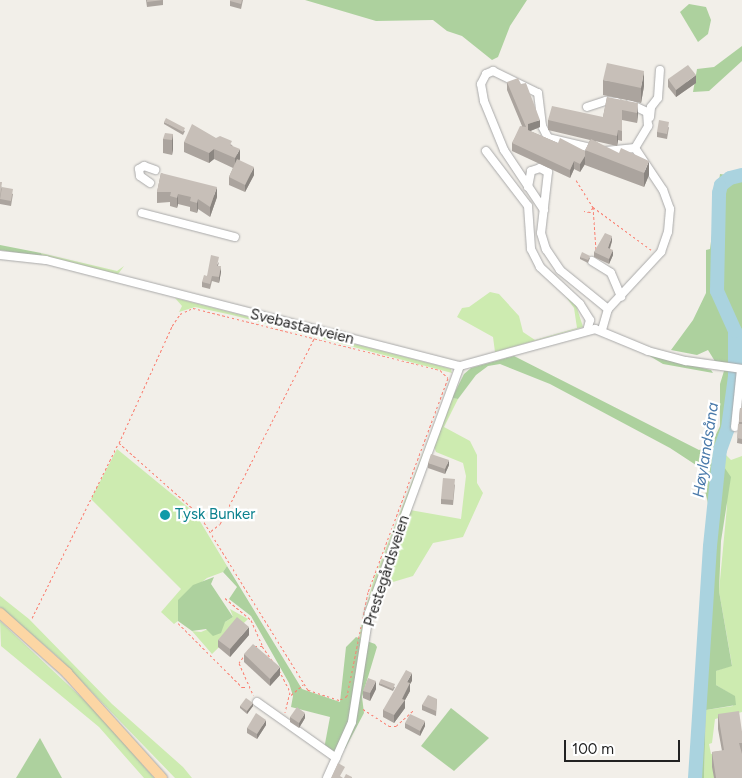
<!DOCTYPE html>
<meta charset="utf-8">
<style>
body{margin:0}
#map{position:relative;width:742px;height:778px;overflow:hidden;background:#f2efe9;font-family:Figtree,sans-serif}
div>[style]{position:absolute}
[style*='--x']{left:calc(var(--x)*1px);top:calc(var(--y)*1px);width:calc(var(--w)*1px);rotate:calc(var(--a)*1deg)}
.grass>*{inset:0;background:#cdebb0}
.forest>*{inset:0;background:#add19e}
.river>*{height:14px;margin:-7px;padding:0 7px;transform-origin:7px;border-radius:7px;background:#aad3df}
.path>*{height:1px;margin-top:-0.5px;transform-origin:0;background:repeating-linear-gradient(90deg,#fa8072 0 2.5px,transparent 0 5px)}
.roads{filter:drop-shadow(0 0 1px #a9a9a9) drop-shadow(0 0 1px #a9a9a9)}
.minor>*{height:8px;margin:-4px;padding:0 4px;transform-origin:4px;border-radius:4px;background:#fff}
.major>*{height:10px;margin:-5px;padding:0 5px;transform-origin:5px;border-radius:5px;background:#fcd6a4}
.wall>*{inset:0;background:#aba49e}
.shaded-wall>*{inset:0;background:#8b8681}
.building>*{inset:0;background:#c7bfb8}
.dots>*{width:14px;height:14px;translate:-50% -50%;box-sizing:border-box;border:2px solid #fff;border-radius:50%}
span{translate:-50% -50%;white-space:nowrap;text-align:center;line-height:1.15;-webkit-text-stroke:4.5px #fff;paint-order:stroke}
.street-label{font-size:15px;color:#222}
.culture-label{font-size:15px;color:#0d838f}
.left{translate:0 -50%;text-align:left}
.water-label{font-size:16px;color:#4a7aab;font-style:italic}
.scale{position:absolute;left:564px;top:740px;width:116px;height:22px;box-sizing:border-box;border:2px solid #222;border-top:0;padding-left:6px;font-size:15px;line-height:18px;white-space:nowrap;color:#222;-webkit-text-stroke:4px #fff;paint-order:stroke}
</style>
<div id="map">
<div class="grass">
<div style="clip-path:polygon(41px 253px,117px 271px,124px 266px,116px 277px,43px 257px)"></div>
<div style="clip-path:polygon(490px 292px,499px 294px,519px 316px,523px 332px,535px 340px,577px 328px,574px 308px,566px 297px,576px 305px,583px 327px,495px 352px,493px 337px,457px 317px,462px 308px,469px 307px)"></div>
<div style="clip-path:polygon(175px 298px,444px 367px,451px 369px,452px 373px,232px 315px,195px 307px,179px 312px,182px 306px)"></div>
<div style="clip-path:polygon(452px 379px,362px 639px,359px 638px,362px 621px,374px 579px)"></div>
<div style="clip-path:polygon(452px 398px,458px 399px,444px 427px,470px 441px,477px 455px,477px 483px,483px 493px,463px 537px,433px 543px,413px 576px,383px 585px,410px 510px,461px 519px,466px 476px,463px 463px,436px 452px,434px 447px)"></div>
<div style="clip-path:polygon(117px 449px,195px 513px,227px 566px,223px 572px,207px 578px,179px 600px,178px 621px,174px 624px,161px 612px,181px 589px,91px 499px)"></div>
<div style="clip-path:polygon(723px 452px,731px 460px,742px 456px,742px 712px,715px 719px,712px 743px,709px 744px,711px 754px,719px 752px,714px 778px,704px 778px,706px 710px,733px 706px,734px 696px,716px 685px,716px 671px,732px 665px,719px 591px,727px 506px)"></div>
<div style="clip-path:polygon(0 596px,29px 619px,112px 704px,183px 767px,192px 778px,175px 778px,58px 657px,0 607px)"></div>
<div style="clip-path:polygon(230px 609px,248px 619px,212px 654px,192px 631px,201px 632px,225px 622px,233px 617px)"></div>
<div style="clip-path:polygon(0 621px,98px 713px,154px 778px,144px 778px,99px 727px,1px 646px)"></div>
</div>
<div class="forest">
<div style="clip-path:polygon(305px 0,527px 0,510px 26px,498px 57px,492px 60px,462px 36px,447px 31px,433px 20px,376px 21px)"></div>
<div style="clip-path:polygon(689px 4px,706px 7px,711px 20px,708px 34px,698px 42px,680px 12px)"></div>
<div style="clip-path:polygon(742px 46px,742px 61px,709px 91px,693px 92px,697px 69px,714px 67px)"></div>
<div style="clip-path:polygon(720px 174px,742px 177px,742px 363px,716px 363px,708px 350px,697px 355px,671px 350px,693px 320px,706px 293px,706px 250px,710px 249px)"></div>
<div style="clip-path:polygon(0 245px,41px 253px,43px 257px,0 250px)"></div>
<div style="clip-path:polygon(648px 355px,711px 370px,713px 373px,663px 364px)"></div>
<div style="clip-path:polygon(514px 356px,699px 450px,711px 445px,720px 426px,720px 384px,724px 371px,734px 371px,732px 423px,723px 452px,722px 464px,731px 477px,721px 541px,719px 591px,732px 666px,716px 671px,716px 685px,735px 696px,736px 705px,706px 710px,704px 778px,694px 778px,709px 507px,699px 467px,670px 448px,550px 384px,500px 364px,488px 366px,476px 375px,458px 399px,452px 398px,464px 374px,471px 368px)"></div>
<div style="clip-path:polygon(227px 566px,302px 689px,340px 702px,346px 647px,356px 637px,375px 644px,377px 647px,362px 697px,364px 713px,345px 749px,337px 748px,333px 755px,324px 749px,330px 717px,291px 707px,293px 696px,289px 683px,251px 616px,229px 599px,237px 587px,223px 572px)"></div>
<div style="clip-path:polygon(214px 577px,211px 584px,233px 617px,225px 622px,221px 633px,213px 636px,206px 629px,192px 631px,178px 621px,178px 600px,193px 585px)"></div>
<div style="clip-path:polygon(451px 708px,489px 738px,454px 771px,421px 746px)"></div>
<div style="clip-path:polygon(40px 738px,62px 778px,16px 778px)"></div>
</div>
<div class="river">
<div style="--x:695;--y:778;--w:232;--a:-86.3"></div>
<div style="--x:710;--y:546;--w:97;--a:-84.1"></div>
<div style="--x:720;--y:450;--w:23;--a:-70"></div>
<div style="--x:728;--y:428;--w:52;--a:-82.3"></div>
<div style="--x:735;--y:376;--w:45;--a:-90"></div>
<div style="--x:735;--y:331;--w:44;--a:-114.2"></div>
<div style="--x:717;--y:291;--w:98;--a:-88.8"></div>
<div style="--x:719;--y:193;--w:8;--a:-76"></div>
<div style="--x:721;--y:185;--w:11;--a:-38"></div>
<div style="--x:730;--y:178;--w:12;--a:-14"></div>
</div>
<div class="path">
<div style="--x:576;--y:180;--w:32;--a:58"></div>
<div style="--x:593;--y:207;--w:6;--a:121"></div>
<div style="--x:590;--y:212;--w:6;--a:-171"></div>
<div style="--x:593;--y:207;--w:74;--a:36.3"></div>
<div style="--x:593;--y:207;--w:43;--a:86"></div>
<div style="--x:193;--y:308;--w:255;--a:14.1"></div>
<div style="--x:440;--y:370;--w:11;--a:45"></div>
<div style="--x:448;--y:378;--w:228;--a:110.5"></div>
<div style="--x:368;--y:592;--w:106;--a:101.4"></div>
<div style="--x:347;--y:696;--w:9;--a:153"></div>
<div style="--x:339;--y:700;--w:33;--a:-162"></div>
<div style="--x:308;--y:690;--w:207;--a:-121.8"></div>
<div style="--x:199;--y:514;--w:107;--a:-138.4"></div>
<div style="--x:119;--y:443;--w:128;--a:-65.6"></div>
<div style="--x:172;--y:326;--w:14;--a:-56"></div>
<div style="--x:180;--y:314;--w:14;--a:-25"></div>
<div style="--x:211;--y:531;--w:11;--a:-38"></div>
<div style="--x:220;--y:524;--w:208;--a:-63.1"></div>
<div style="--x:225;--y:598;--w:34;--a:40"></div>
<div style="--x:251;--y:620;--w:27;--a:66"></div>
<div style="--x:32;--y:618;--w:194;--a:-63.7"></div>
<div style="--x:178;--y:623;--w:91;--a:45"></div>
<div style="--x:242;--y:687;--w:4;--a:0"></div>
<div style="--x:255;--y:646;--w:7;--a:0"></div>
<div style="--x:262;--y:646;--w:21;--a:55"></div>
<div style="--x:249;--y:649;--w:17;--a:126"></div>
<div style="--x:239;--y:663;--w:35;--a:66"></div>
<div style="--x:279;--y:670;--w:25;--a:63"></div>
<div style="--x:290;--y:692;--w:21;--a:104"></div>
<div style="--x:291;--y:695;--w:16;--a:-40"></div>
<div style="--x:363;--y:709;--w:31;--a:33"></div>
<div style="--x:389;--y:726;--w:7;--a:0"></div>
<div style="--x:396;--y:726;--w:24;--a:-42"></div>
</div>
<div class="roads">
<div class="minor">
<div style="--x:587;--y:107;--w:20;--a:-18"></div>
<div style="--x:606;--y:101;--w:11;--a:5"></div>
<div style="--x:650;--y:117;--w:10;--a:-84"></div>
<div style="--x:651;--y:107;--w:11;--a:-52"></div>
<div style="--x:658;--y:98;--w:28;--a:-86"></div>
<div style="--x:486;--y:151;--w:69;--a:52.6"></div>
<div style="--x:528;--y:206;--w:43;--a:86"></div>
<div style="--x:531;--y:249;--w:20;--a:63"></div>
<div style="--x:540;--y:267;--w:54;--a:42.8"></div>
<div style="--x:580;--y:304;--w:19;--a:58"></div>
<div style="--x:590;--y:320;--w:11;--a:105"></div>
<div style="--x:606;--y:151;--w:29;--a:-6"></div>
<div style="--x:635;--y:148;--w:26;--a:-59"></div>
<div style="--x:648;--y:126;--w:14;--a:-94"></div>
<div style="--x:647;--y:112;--w:19;--a:-155"></div>
<div style="--x:150;--y:183;--w:12;--a:-145"></div>
<div style="--x:140;--y:176;--w:7;--a:-98"></div>
<div style="--x:139;--y:169;--w:6;--a:-31"></div>
<div style="--x:144;--y:166;--w:12;--a:20"></div>
<div style="--x:528;--y:187;--w:16;--a:-79"></div>
<div style="--x:531;--y:171;--w:9;--a:-18"></div>
<div style="--x:540;--y:168;--w:9;--a:27"></div>
<div style="--x:548;--y:172;--w:61;--a:96.5"></div>
<div style="--x:541;--y:233;--w:17;--a:73"></div>
<div style="--x:546;--y:249;--w:25;--a:56"></div>
<div style="--x:560;--y:270;--w:62;--a:39.1"></div>
<div style="--x:608;--y:309;--w:22;--a:106"></div>
<div style="--x:544;--y:210;--w:72;--a:-123.7"></div>
<div style="--x:504;--y:150;--w:53;--a:-112.2"></div>
<div style="--x:484;--y:101;--w:17;--a:-100"></div>
<div style="--x:481;--y:84;--w:11;--a:-63"></div>
<div style="--x:486;--y:74;--w:8;--a:-23"></div>
<div style="--x:493;--y:71;--w:50;--a:26.1"></div>
<div style="--x:538;--y:93;--w:33;--a:83"></div>
<div style="--x:542;--y:126;--w:13;--a:63"></div>
<div style="--x:548;--y:138;--w:48;--a:13.2"></div>
<div style="--x:142;--y:213;--w:96;--a:14.5"></div>
<div style="--x:0;--y:255;--w:46;--a:6.2"></div>
<div style="--x:46;--y:260;--w:427;--a:14.4"></div>
<div style="--x:460;--y:366;--w:140;--a:-15.3"></div>
<div style="--x:595;--y:329;--w:57;--a:22.5"></div>
<div style="--x:648;--y:351;--w:39;--a:15"></div>
<div style="--x:686;--y:361;--w:57;--a:8.1"></div>
<div style="--x:592;--y:261;--w:22;--a:32"></div>
<div style="--x:611;--y:273;--w:26;--a:67"></div>
<div style="--x:608;--y:309;--w:78;--a:-47.1"></div>
<div style="--x:661;--y:252;--w:21;--a:-71"></div>
<div style="--x:668;--y:232;--w:23;--a:-85"></div>
<div style="--x:670;--y:209;--w:20;--a:-110"></div>
<div style="--x:663;--y:190;--w:50;--a:-123.7"></div>
<div style="--x:735;--y:427;--w:58;--a:-84.1"></div>
<div style="--x:257;--y:702;--w:97;--a:35.3"></div>
<div style="--x:327;--y:778;--w:61;--a:-65.9"></div>
<div style="--x:352;--y:722;--w:110;--a:-81.1"></div>
<div style="--x:369;--y:613;--w:263;--a:-69.8"></div>
</div>
<div class="major">
<div style="--x:0;--y:613;--w:90;--a:41.8"></div>
<div style="--x:67;--y:673;--w:142;--a:47.9"></div>
</div>
</div>
<div class="wall">
<div style="clip-path:polygon(146px 0,163px 0,163px 5px,147px 7px)"></div>
<div style="clip-path:polygon(230px 0,243px 0,241px 9px,230px 6px)"></div>
<div style="clip-path:polygon(668px 79px,696px 83px,676px 97px,668px 87px)"></div>
<div style="clip-path:polygon(603px 80px,644px 86px,641px 103px,603px 95px)"></div>
<div style="clip-path:polygon(507px 82px,540px 127px,530px 131px,558px 143px,585px 151px,590px 140px,548px 130px,548px 120px,603px 117px,607px 97px,638px 113px,637px 123px,622px 120px,622px 141px,618px 140px,617px 146px,595px 141px,649px 175px,644px 187px,585px 165px,585px 164px,580px 172px,574px 169px,570px 178px,512px 151px,512px 143px,522px 126px,507px 90px)"></div>
<div style="clip-path:polygon(164px 122px,185px 131px,183px 135px,164px 124px)"></div>
<div style="clip-path:polygon(669px 127px,667px 139px,657px 137px,657px 132px)"></div>
<div style="clip-path:polygon(173px 134px,173px 149px,172px 155px,163px 153px,163px 139px)"></div>
<div style="clip-path:polygon(216px 138px,232px 145px,240px 159px,239px 160px,254px 175px,245px 192px,229px 185px,229px 177px,233px 168px,214px 159px,209px 163px,184px 152px,184px 142px)"></div>
<div style="clip-path:polygon(161px 173px,217px 197px,210px 217px,198px 209px,197px 213px,190px 211px,190px 207px,178px 204px,177px 208px,170px 206px,170px 202px,157px 203px,157px 192px)"></div>
<div style="clip-path:polygon(0 182px,2px 189px,13px 194px,11px 206px,0 204px)"></div>
<div style="clip-path:polygon(612px 241px,610px 249px,613px 255px,609px 264px,594px 257px,594px 252px)"></div>
<div style="clip-path:polygon(580px 257px,590px 258px,588px 263px,580px 259px)"></div>
<div style="clip-path:polygon(219px 262px,218px 266px,221px 272px,219px 283px,212px 281px,210px 289px,202px 287px,202px 282px)"></div>
<div style="clip-path:polygon(740px 408px,742px 408px,742px 444px,737px 443px)"></div>
<div style="clip-path:polygon(428px 463px,449px 465px,445px 474px,428px 468px)"></div>
<div style="clip-path:polygon(455px 484px,453px 505px,441px 504px,441px 499px)"></div>
<div style="clip-path:polygon(249px 635px,230px 657px,218px 647px,218px 640px)"></div>
<div style="clip-path:polygon(244px 654px,280px 675px,270px 686px,244px 662px)"></div>
<div style="clip-path:polygon(412px 681px,410px 684px,410px 691px,405px 700px,405px 708px,394px 723px,383px 717px,383px 710px)"></div>
<div style="clip-path:polygon(379px 683px,395px 687px,393px 691px,379px 685px)"></div>
<div style="clip-path:polygon(376px 689px,370px 701px,363px 698px,363px 691px)"></div>
<div style="clip-path:polygon(437px 699px,436px 716px,422px 710px,422px 705px)"></div>
<div style="clip-path:polygon(240px 706px,253px 706px,247px 714px,240px 708px)"></div>
<div style="clip-path:polygon(718px 714px,742px 732px,742px 778px,714px 778px,712px 767px,712px 752px,722px 751px,718px 729px)"></div>
<div style="clip-path:polygon(290px 717px,305px 718px,299px 728px,290px 722px)"></div>
<div style="clip-path:polygon(405px 723px,425px 726px,420px 736px,405px 728px)"></div>
<div style="clip-path:polygon(266px 725px,257px 739px,247px 733px,247px 728px)"></div>
</div>
<div class="shaded-wall">
<div style="clip-path:polygon(644px 71px,644px 86px,641px 103px,641px 88px)"></div>
<div style="clip-path:polygon(696px 75px,696px 83px,676px 97px,676px 90px)"></div>
<div style="clip-path:polygon(638px 103px,638px 113px,637px 123px,637px 113px)"></div>
<div style="clip-path:polygon(540px 120px,540px 127px,528px 132px,528px 124px)"></div>
<div style="clip-path:polygon(618px 130px,618px 140px,617px 146px,617px 136px)"></div>
<div style="clip-path:polygon(173px 134px,173px 149px,172px 155px,172px 140px)"></div>
<div style="clip-path:polygon(214px 149px,214px 159px,209px 163px,209px 153px)"></div>
<div style="clip-path:polygon(240px 149px,240px 159px,235px 168px,235px 158px)"></div>
<div style="clip-path:polygon(585px 156px,585px 164px,580px 172px,580px 164px)"></div>
<div style="clip-path:polygon(574px 161px,574px 169px,570px 178px,570px 170px)"></div>
<div style="clip-path:polygon(649px 161px,649px 175px,644px 187px,644px 173px)"></div>
<div style="clip-path:polygon(254px 167px,254px 175px,245px 192px,245px 185px)"></div>
<div style="clip-path:polygon(217px 187px,217px 197px,210px 217px,210px 207px)"></div>
<div style="clip-path:polygon(178px 194px,178px 204px,177px 208px,177px 198px)"></div>
<div style="clip-path:polygon(198px 199px,198px 209px,197px 213px,197px 203px)"></div>
<div style="clip-path:polygon(612px 236px,612px 241px,608px 253px,608px 248px)"></div>
<div style="clip-path:polygon(613px 250px,613px 255px,609px 264px,609px 259px)"></div>
<div style="clip-path:polygon(221px 266px,221px 272px,219px 283px,219px 277px)"></div>
<div style="clip-path:polygon(449px 460px,449px 465px,445px 474px,445px 469px)"></div>
<div style="clip-path:polygon(249px 627px,249px 635px,230px 657px,230px 649px)"></div>
<div style="clip-path:polygon(280px 667px,280px 675px,270px 686px,270px 679px)"></div>
<div style="clip-path:polygon(412px 673px,412px 681px,410px 684px,410px 691px,405px 700px,405px 708px,394px 723px,394px 715px,402px 699px,407px 682px)"></div>
<div style="clip-path:polygon(376px 681px,376px 689px,370px 701px,370px 693px)"></div>
<div style="clip-path:polygon(253px 703px,253px 706px,247px 714px,247px 711px)"></div>
<div style="clip-path:polygon(305px 713px,305px 718px,299px 728px,299px 723px)"></div>
<div style="clip-path:polygon(266px 720px,266px 725px,257px 739px,257px 734px)"></div>
<div style="clip-path:polygon(425px 721px,425px 726px,420px 736px,420px 731px)"></div>
</div>
<div class="building">
<div style="clip-path:polygon(147px 0,163px 0,147px 2px)"></div>
<div style="clip-path:polygon(230px 0,242px 0,241px 4px,230px 1px)"></div>
<div style="clip-path:polygon(607px 63px,644px 71px,641px 88px,603px 80px)"></div>
<div style="clip-path:polygon(688px 65px,696px 75px,676px 90px,668px 79px)"></div>
<div style="clip-path:polygon(518px 78px,521px 84px,526px 83px,540px 120px,528px 124px,528px 130px,558px 143px,560px 138px,585px 151px,585px 156px,580px 164px,574px 161px,570px 170px,512px 143px,520px 126px,526px 127px,507px 82px)"></div>
<div style="clip-path:polygon(607px 97px,638px 103px,637px 113px,622px 110px,622px 131px,618px 130px,617px 136px,548px 120px,552px 106px,603px 117px)"></div>
<div style="clip-path:polygon(166px 118px,185px 128px,183px 132px,164px 122px)"></div>
<div style="clip-path:polygon(659px 120px,669px 122px,667px 134px,657px 132px)"></div>
<div style="clip-path:polygon(192px 124px,216px 138px,220px 136px,232px 141px,230px 145px,240px 149px,235px 158px,214px 149px,209px 153px,184px 142px)"></div>
<div style="clip-path:polygon(165px 133px,173px 134px,172px 140px,163px 139px)"></div>
<div style="clip-path:polygon(591px 139px,619px 153px,621px 148px,649px 161px,644px 173px,585px 150px)"></div>
<div style="clip-path:polygon(237px 159px,254px 167px,245px 185px,229px 177px)"></div>
<div style="clip-path:polygon(161px 173px,217px 187px,210px 207px,198px 199px,197px 203px,190px 201px,191px 197px,178px 194px,177px 198px,170px 196px,171px 192px,157px 192px)"></div>
<div style="clip-path:polygon(0 182px,2px 182px,0 197px)"></div>
<div style="clip-path:polygon(2px 187px,13px 189px,11px 201px,0 199px)"></div>
<div style="clip-path:polygon(605px 233px,612px 236px,608px 248px,613px 250px,609px 259px,594px 252px)"></div>
<div style="clip-path:polygon(582px 252px,590px 256px,588px 260px,580px 257px)"></div>
<div style="clip-path:polygon(211px 255px,219px 257px,217px 266px,221px 266px,219px 277px,212px 276px,210px 284px,202px 282px,204px 275px,207px 276px)"></div>
<div style="clip-path:polygon(740px 408px,742px 408px,742px 422px,739px 422px)"></div>
<div style="clip-path:polygon(738px 424px,742px 424px,742px 439px,737px 438px)"></div>
<div style="clip-path:polygon(431px 454px,449px 460px,445px 469px,428px 463px)"></div>
<div style="clip-path:polygon(443px 478px,455px 479px,453px 500px,441px 499px)"></div>
<div style="clip-path:polygon(237px 617px,249px 627px,230px 649px,218px 640px)"></div>
<div style="clip-path:polygon(253px 644px,280px 667px,270px 679px,244px 654px)"></div>
<div style="clip-path:polygon(406px 670px,412px 673px,407px 682px,410px 683px,402px 699px,405px 700px,394px 715px,383px 710px)"></div>
<div style="clip-path:polygon(368px 678px,376px 681px,370px 693px,363px 691px)"></div>
<div style="clip-path:polygon(381px 679px,395px 684px,393px 689px,379px 683px)"></div>
<div style="clip-path:polygon(428px 695px,437px 699px,436px 711px,422px 705px)"></div>
<div style="clip-path:polygon(246px 698px,253px 703px,247px 711px,240px 706px)"></div>
<div style="clip-path:polygon(297px 707px,305px 713px,299px 723px,290px 717px)"></div>
<div style="clip-path:polygon(739px 711px,742px 732px,742px 743px,739px 743px,742px 754px,742px 778px,716px 778px,712px 752px,724px 750px,718px 714px)"></div>
<div style="clip-path:polygon(256px 713px,266px 720px,257px 734px,247px 728px)"></div>
<div style="clip-path:polygon(410px 714px,425px 721px,420px 731px,405px 723px)"></div>
<div style="clip-path:polygon(338px 763px,345px 767px,340px 776px,343px 778px,331px 778px)"></div>
<div style="clip-path:polygon(346px 774px,352px 777px,352px 778px,344px 778px)"></div>
</div>
<div class="dots">
<div style="left:165px;top:515px;background:#0f9aa8"></div>
</div>
<div class="street-label">
<span style="left:302px;top:327px;rotate:14deg">Svebastadveien</span>
<span style="left:387px;top:571px;rotate:-72deg">Prestegårdsveien</span>
</div>
<div class="culture-label">
<span class="left" style="left:175px;top:515px">Tysk Bunker</span>
</div>
<div class="water-label">
<span style="left:706px;top:450px;rotate:-81deg">Høylandsåna</span>
</div>
<div class="scale">100 m</div>
</div>
